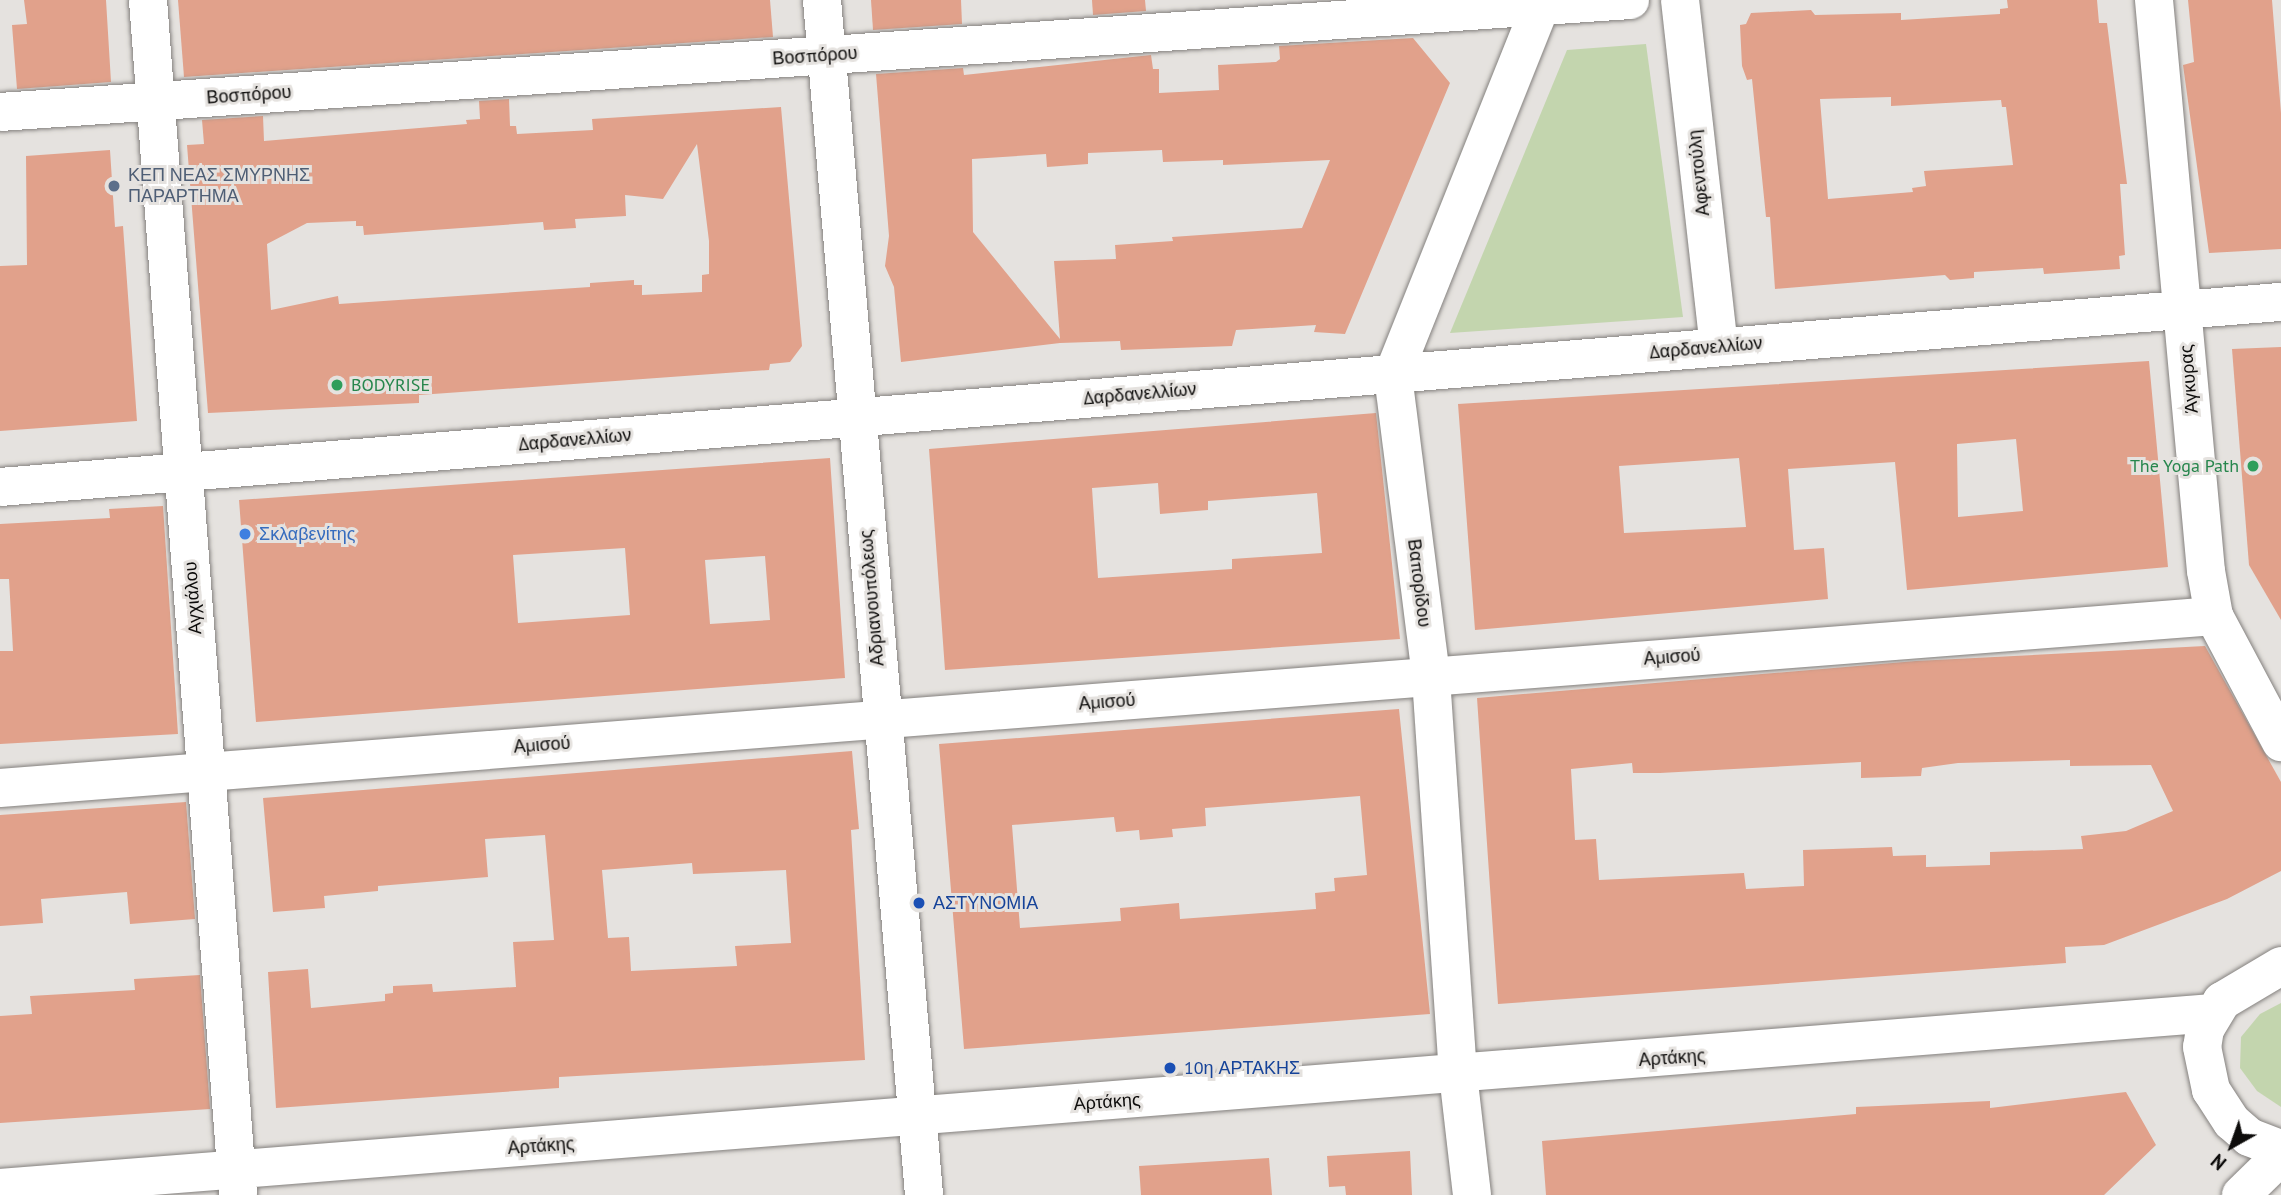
<!DOCTYPE html>
<meta charset="utf-8">
<style>
body{margin:0}
#map{position:relative;width:2281px;height:1195px;overflow:hidden;background:#e5e2df;font-family:"PT Sans",sans-serif}
div>[style]{position:absolute}
[style*='--x']{left:calc(var(--x)*1px);top:calc(var(--y)*1px);width:calc(var(--w)*1px);rotate:calc(var(--a)*1deg)}
.green>*{inset:0;background:#c3d5ae}
.building>*{inset:0;background:#e1a18b}
.roads{filter:drop-shadow(0 0 2px #84817e) drop-shadow(0 0 2px #84817e)}
.minor>*{height:38px;margin:-19px;padding:0 19px;transform-origin:19px;border-radius:19px;background:#fff}
.dots>*{width:19px;height:19px;translate:-50% -50%;box-sizing:border-box;border:4px solid #e5e2df;border-radius:50%}
span{translate:-50% -50%;white-space:nowrap;text-align:center;line-height:1.15;-webkit-text-stroke:6px #e5e2df;paint-order:stroke}
.street-label{font-size:18px;color:#0d0c0b}
.service-label{font-size:18px;color:#4e5e75}
.left{translate:0 -50%;text-align:left}
.leisure-label{font-size:18px;color:#27864d}
.right{translate:-100% -50%;text-align:right}
.shop-label{font-size:18px;color:#366cbe}
.transit-label{font-size:18px;color:#164399}
.north{position:absolute;left:2197px;top:1111px;width:70px;height:70px;-webkit-text-stroke:5px #e5e2df;paint-order:stroke;rotate:220deg;font-size:19px;font-weight:700;line-height:28px;text-align:center;color:#0d0c0b}
.north::after{content:'';display:block;margin:auto;width:24px;height:32px;background:#0d0c0b;clip-path:polygon(50% 0,100% 100%,50% 72%,0 100%)}
</style>
<div id="map">
<div class="green">
<div style="clip-path:polygon(1646px 44px,1683px 317px,1450px 333px,1567px 50px)"></div>
<div style="clip-path:polygon(2281px 1003px,2281px 1107px,2257px 1091px,2240px 1068px,2241px 1037px,2260px 1014px)"></div>
</div>
<div class="building">
<div style="clip-path:polygon(24px 0,106px 0,111px 82px,17px 89px,12px 25px,27px 24px)"></div>
<div style="clip-path:polygon(178px 0,770px 0,773px 37px,184px 77px)"></div>
<div style="clip-path:polygon(871px 0,961px 0,962px 24px,873px 30px)"></div>
<div style="clip-path:polygon(1092px 0,1145px 0,1146px 11px,1093px 15px)"></div>
<div style="clip-path:polygon(evenodd,2007px 0,2097px 0,2099px 23px,2107px 23px,2127px 184px,2120px 184px,2125px 255px,2119px 256px,2120px 269px,2044px 274px,2043px 268px,1974px 272px,1974px 278px,1950px 280px,1945px 275px,1775px 289px,1770px 217px,1766px 217px,1752px 79px,1747px 80px,1742px 66px,1740px 25px,1746px 24px,1751px 13px,1811px 10px,1815px 15px,1901px 13px,1901px 20px,2000px 14px,2000px 9px,2008px 8px,2007px 0,1891px 97px,1891px 106px,2001px 100px,2002px 107px,2006px 107px,2013px 165px,1924px 171px,1926px 186px,1912px 188px,1913px 192px,1828px 199px,1820px 99px,1891px 97px)"></div>
<div style="clip-path:polygon(2188px 0,2272px 0,2281px 113px,2281px 249px,2209px 253px,2183px 65px,2194px 62px)"></div>
<div style="clip-path:polygon(evenodd,1413px 38px,1450px 83px,1345px 334px,1314px 332px,1316px 325px,1236px 330px,1232px 346px,1121px 350px,1120px 341px,1060px 343px,901px 362px,894px 287px,885px 266px,889px 236px,876px 74px,963px 68px,964px 75px,1151px 55px,1153px 69px,1159px 69px,1159px 93px,1219px 90px,1218px 65px,1276px 62px,1280px 59px,1279px 46px,1413px 38px,1162px 150px,1163px 162px,1223px 160px,1223px 165px,1330px 160px,1302px 228px,1172px 237px,1173px 241px,1115px 245px,1116px 259px,1054px 261px,1060px 339px,973px 232px,972px 159px,1046px 154px,1047px 167px,1088px 164px,1088px 153px,1162px 150px)"></div>
<div style="clip-path:polygon(evenodd,509px 99px,510px 126px,516px 126px,517px 134px,593px 130px,592px 119px,781px 107px,802px 346px,790px 362px,770px 364px,769px 370px,419px 395px,419px 403px,208px 413px,187px 145px,204px 144px,202px 120px,263px 116px,264px 141px,467px 124px,466px 120px,480px 119px,479px 101px,509px 99px,697px 144px,709px 241px,709px 274px,702px 275px,702px 292px,642px 295px,642px 285px,634px 285px,634px 280px,590px 283px,590px 287px,339px 304px,338px 296px,271px 310px,267px 244px,307px 223px,356px 221px,356px 226px,363px 226px,364px 235px,543px 222px,544px 230px,576px 228px,575px 219px,626px 216px,625px 195px,663px 199px,697px 144px)"></div>
<div style="clip-path:polygon(110px 150px,115px 227px,123px 226px,137px 421px,0 431px,0 266px,27px 265px,26px 156px)"></div>
<div style="clip-path:polygon(2281px 347px,2281px 620px,2249px 565px,2232px 349px)"></div>
<div style="clip-path:polygon(evenodd,2149px 361px,2168px 567px,1907px 590px,1895px 462px,1788px 469px,1794px 550px,1824px 548px,1828px 599px,1475px 630px,1458px 404px,2149px 361px,2016px 439px,2023px 511px,1958px 517px,1957px 444px,2016px 439px,2149px 361px,1739px 458px,1746px 527px,1624px 533px,1619px 466px,1739px 458px)"></div>
<div style="clip-path:polygon(evenodd,1376px 413px,1400px 639px,945px 670px,929px 449px,1376px 413px,1158px 483px,1160px 514px,1208px 510px,1208px 501px,1317px 493px,1322px 553px,1232px 559px,1232px 569px,1098px 578px,1092px 488px,1158px 483px)"></div>
<div style="clip-path:polygon(evenodd,830px 458px,845px 678px,256px 722px,239px 500px,830px 458px,625px 548px,630px 615px,518px 623px,513px 555px,625px 548px,830px 458px,765px 556px,770px 620px,710px 624px,705px 560px,765px 556px)"></div>
<div style="clip-path:polygon(163px 506px,178px 734px,0 744px,0 651px,13px 651px,9px 579px,0 579px,0 524px,110px 518px,109px 509px)"></div>
<div style="clip-path:polygon(evenodd,2205px 646px,2281px 782px,2281px 871px,2227px 899px,2104px 945px,2065px 947px,2066px 963px,1498px 1004px,1477px 698px,1916px 661px,2205px 646px,2070px 760px,2070px 766px,2151px 765px,2173px 811px,2126px 831px,2081px 836px,2083px 849px,1990px 852px,1990px 865px,1926px 867px,1926px 855px,1893px 856px,1892px 847px,1803px 850px,1804px 886px,1746px 889px,1744px 873px,1599px 880px,1596px 839px,1575px 840px,1571px 769px,1632px 763px,1633px 773px,1660px 773px,1861px 762px,1861px 778px,1921px 776px,1922px 768px,1958px 763px,2070px 760px)"></div>
<div style="clip-path:polygon(evenodd,1399px 709px,1430px 1014px,964px 1049px,939px 744px,1399px 709px,1360px 796px,1367px 875px,1334px 878px,1335px 891px,1315px 893px,1316px 909px,1180px 919px,1179px 903px,1120px 908px,1121px 921px,1020px 928px,1012px 825px,1114px 817px,1116px 832px,1139px 830px,1140px 840px,1173px 837px,1172px 829px,1206px 826px,1205px 808px,1360px 796px)"></div>
<div style="clip-path:polygon(evenodd,852px 751px,859px 829px,851px 830px,865px 1060px,559px 1077px,559px 1088px,276px 1108px,268px 972px,308px 969px,311px 1008px,385px 1001px,385px 994px,393px 993px,393px 986px,432px 984px,433px 992px,516px 987px,513px 942px,554px 940px,545px 835px,485px 839px,488px 877px,378px 886px,378px 891px,324px 896px,325px 908px,273px 912px,263px 798px,852px 751px,692px 863px,693px 874px,786px 870px,791px 943px,735px 946px,737px 966px,631px 971px,629px 937px,608px 938px,602px 870px,692px 863px)"></div>
<div style="clip-path:polygon(186px 802px,195px 919px,130px 924px,127px 892px,41px 899px,43px 923px,0 926px,0 815px)"></div>
<div style="clip-path:polygon(200px 975px,210px 1109px,0 1123px,0 1016px,32px 1014px,30px 996px,135px 990px,134px 979px)"></div>
<div style="clip-path:polygon(2126px 1092px,2156px 1145px,2104px 1195px,1546px 1195px,1542px 1141px,1856px 1114px,1856px 1107px,1990px 1101px,1990px 1108px)"></div>
<div style="clip-path:polygon(1410px 1151px,1412px 1195px,1346px 1195px,1345px 1186px,1329px 1187px,1327px 1156px)"></div>
<div style="clip-path:polygon(1269px 1158px,1272px 1195px,1141px 1195px,1139px 1166px)"></div>
</div>
<div class="roads">
<div class="minor">
<div style="--x:148;--y:0;--w:1198;--a:85.69"></div>
<div style="--x:822;--y:0;--w:1199;--a:85.12"></div>
<div style="--x:1680;--y:0;--w:349;--a:83.6"></div>
<div style="--x:2154;--y:0;--w:573;--a:84.8"></div>
<div style="--x:2206;--y:571;--w:46;--a:79.9"></div>
<div style="--x:2214;--y:616;--w:143;--a:62"></div>
<div style="--x:0;--y:112;--w:1634;--a:-3.93"></div>
<div style="--x:0;--y:487;--w:2288;--a:-4.64"></div>
<div style="--x:0;--y:788;--w:2221;--a:-4.44"></div>
<div style="--x:2281;--y:966;--w:69;--a:149.3"></div>
<div style="--x:2222;--y:1001;--w:33;--a:121"></div>
<div style="--x:2205;--y:1029;--w:18;--a:99"></div>
<div style="--x:2202;--y:1047;--w:44;--a:78.2"></div>
<div style="--x:2211;--y:1090;--w:38;--a:57"></div>
<div style="--x:2232;--y:1122;--w:23;--a:41"></div>
<div style="--x:2249;--y:1137;--w:34;--a:21"></div>
<div style="--x:0;--y:1188;--w:2220;--a:-4.52"></div>
<div style="--x:1472;--y:1195;--w:122;--a:-96.6"></div>
<div style="--x:1458;--y:1074;--w:399;--a:-93.9"></div>
<div style="--x:1431;--y:676;--w:303;--a:-97.2"></div>
<div style="--x:1393;--y:375;--w:404;--a:-68.2"></div>
<div style="--x:2241;--y:1195;--w:56;--a:-44.3"></div>
</div>
</div>
<div class="dots">
<div style="left:114px;top:186px;background:#5c6f8a"></div>
<div style="left:337px;top:385px;background:#2e9e5b"></div>
<div style="left:2253px;top:466px;background:#2e9e5b"></div>
<div style="left:245px;top:534px;background:#3f7fe0"></div>
<div style="left:919px;top:903px;background:#1a4fb4"></div>
<div style="left:1170px;top:1068px;background:#1a4fb4"></div>
</div>
<div class="street-label">
<span style="left:815px;top:56px;rotate:-4deg">Βοσπόρου</span>
<span style="left:249px;top:95px;rotate:-4deg">Βοσπόρου</span>
<span style="left:1699px;top:173px;rotate:-96deg">Αφεντούλη</span>
<span style="left:1706px;top:348px;rotate:-5deg">Δαρδανελλίων</span>
<span style="left:2189px;top:379px;rotate:-95deg">Άγκυρας</span>
<span style="left:1140px;top:394px;rotate:-5deg">Δαρδανελλίων</span>
<span style="left:575px;top:440px;rotate:-5deg">Δαρδανελλίων</span>
<span style="left:1419px;top:583px;rotate:83deg">Βαπορίδου</span>
<span style="left:193px;top:598px;rotate:-94deg">Αγχιάλου</span>
<span style="left:872px;top:598px;rotate:-95deg">Αδριανουπόλεως</span>
<span style="left:1672px;top:657px;rotate:-4deg">Αμισού</span>
<span style="left:1107px;top:702px;rotate:-4deg">Αμισού</span>
<span style="left:542px;top:745px;rotate:-4deg">Αμισού</span>
<span style="left:1672px;top:1058px;rotate:-4deg">Αρτάκης</span>
<span style="left:1107px;top:1102px;rotate:-4deg">Αρτάκης</span>
<span style="left:541px;top:1146px;rotate:-4deg">Αρτάκης</span>
</div>
<div class="service-label">
<span class="left" style="left:128px;top:186px">ΚΕΠ ΝΕΑΣ ΣΜΥΡΝΗΣ<br>ΠΑΡΑΡΤΗΜΑ</span>
</div>
<div class="leisure-label">
<span class="left" style="left:351px;top:385px">BODYRISE</span>
<span class="right" style="left:2239px;top:466px">The Yoga Path</span>
</div>
<div class="shop-label">
<span class="left" style="left:259px;top:534px">Σκλαβενίτης</span>
</div>
<div class="transit-label">
<span class="left" style="left:933px;top:903px">ΑΣΤΥΝΟΜΙΑ</span>
<span class="left" style="left:1184px;top:1068px">10η ΑΡΤΑΚΗΣ</span>
</div>
<div class="north">N</div>
</div>
